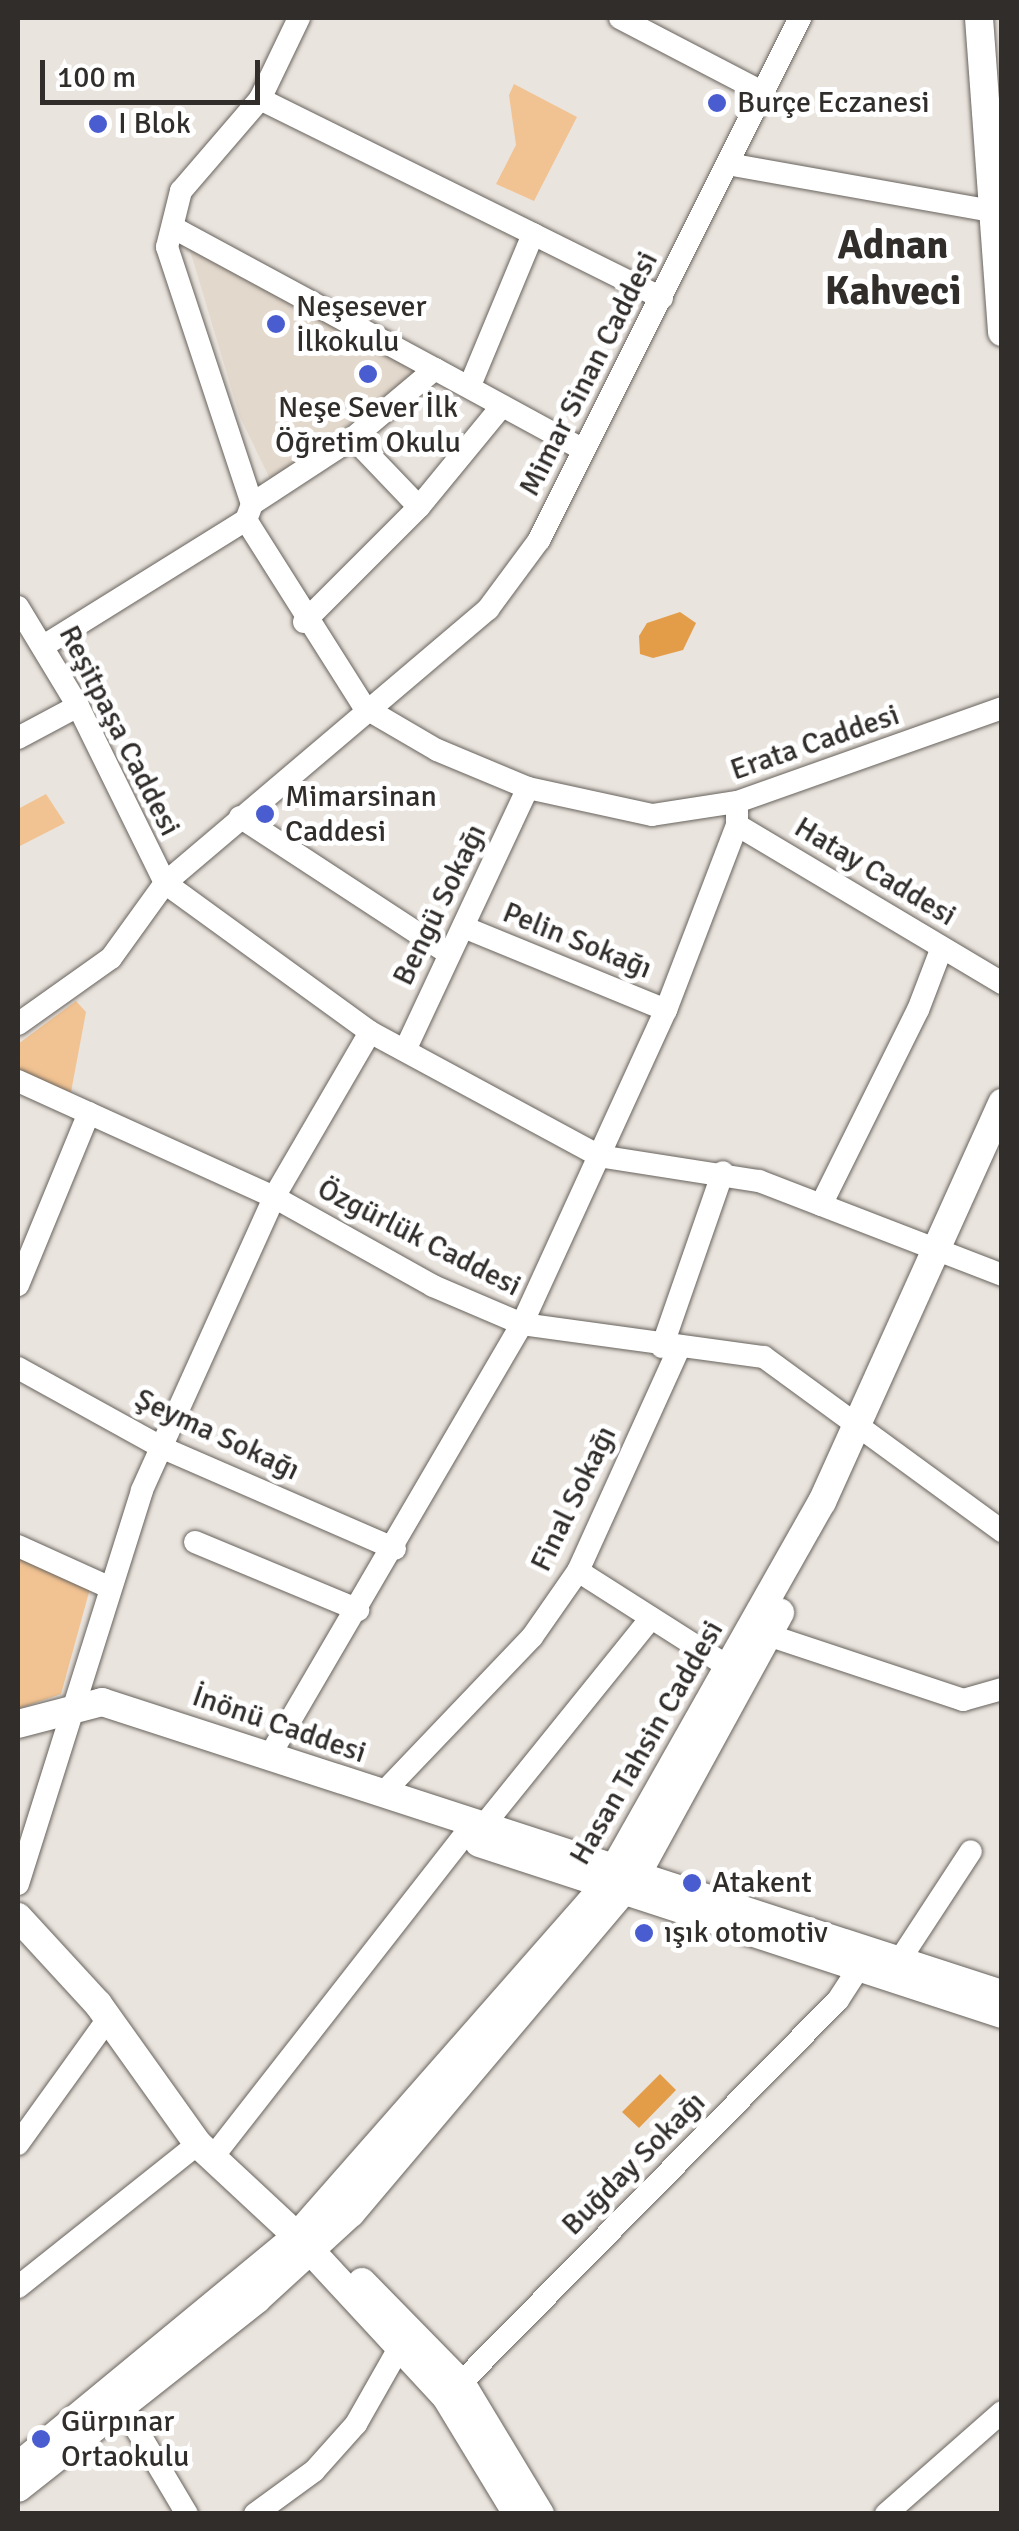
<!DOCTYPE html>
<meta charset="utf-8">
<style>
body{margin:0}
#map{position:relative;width:1019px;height:2531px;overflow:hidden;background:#eae4de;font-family:Signika,sans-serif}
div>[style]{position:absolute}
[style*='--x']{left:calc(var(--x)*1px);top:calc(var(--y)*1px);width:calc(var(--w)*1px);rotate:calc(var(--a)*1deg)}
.built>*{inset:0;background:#e3d8cc}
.green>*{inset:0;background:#f2c392}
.water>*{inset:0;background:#e39c48}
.roads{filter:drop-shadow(0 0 2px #68635d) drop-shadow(0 0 2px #68635d)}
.minor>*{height:22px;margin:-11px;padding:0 11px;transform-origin:11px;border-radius:11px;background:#fff}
.major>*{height:28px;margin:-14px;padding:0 14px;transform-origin:14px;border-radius:14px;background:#fff}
.dots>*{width:28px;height:28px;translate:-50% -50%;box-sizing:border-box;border:5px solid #fff;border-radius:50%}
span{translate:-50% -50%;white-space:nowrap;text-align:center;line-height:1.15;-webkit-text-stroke:10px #fff;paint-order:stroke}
.poi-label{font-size:30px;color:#302d2b}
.left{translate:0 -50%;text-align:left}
.street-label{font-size:30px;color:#302d2b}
.district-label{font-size:40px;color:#302d2b;font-weight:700}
.frame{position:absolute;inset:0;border:20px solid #302d2b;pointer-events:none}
.scale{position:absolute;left:40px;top:60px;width:220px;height:45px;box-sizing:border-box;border:5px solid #302d2b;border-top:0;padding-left:12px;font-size:30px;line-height:35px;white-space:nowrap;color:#302d2b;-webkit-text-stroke:8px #fff;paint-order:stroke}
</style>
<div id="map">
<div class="built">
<div style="clip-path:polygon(189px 247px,421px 368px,272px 483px,240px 417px)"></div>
</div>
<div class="green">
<div style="clip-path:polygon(514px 84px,577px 117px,534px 201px,496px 184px,516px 145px,509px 95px)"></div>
<div style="clip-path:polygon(46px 794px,65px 823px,18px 847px,18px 809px)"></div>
<div style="clip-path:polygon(76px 1001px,86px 1012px,71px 1092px,18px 1074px,18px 1044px)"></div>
<div style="clip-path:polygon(18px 1555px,91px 1585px,61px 1694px,18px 1709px)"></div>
</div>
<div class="water">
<div style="clip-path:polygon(680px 612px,696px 623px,683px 650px,653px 658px,640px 654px,639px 636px,647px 623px)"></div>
<div style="clip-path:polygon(660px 2074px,676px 2090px,639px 2128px,622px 2112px)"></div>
</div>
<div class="roads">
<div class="minor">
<div style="--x:620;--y:18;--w:162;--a:27.5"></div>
<div style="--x:260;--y:99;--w:305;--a:26.3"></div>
<div style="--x:728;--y:164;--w:269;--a:10.1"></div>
<div style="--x:174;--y:228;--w:297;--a:28.4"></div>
<div style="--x:471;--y:383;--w:161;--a:-67.4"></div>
<div style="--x:533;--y:234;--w:144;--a:26.4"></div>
<div style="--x:353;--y:438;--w:95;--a:46.3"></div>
<div style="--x:419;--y:507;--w:131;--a:-50.6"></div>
<div style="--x:252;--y:504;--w:271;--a:-108.3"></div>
<div style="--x:167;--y:247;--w:58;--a:-76"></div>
<div style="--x:181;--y:191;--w:121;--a:-49.3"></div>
<div style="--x:260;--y:99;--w:90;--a:-64.3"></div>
<div style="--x:246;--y:520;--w:222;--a:57.7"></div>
<div style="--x:365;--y:708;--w:83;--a:30.3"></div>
<div style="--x:437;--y:750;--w:99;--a:22.7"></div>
<div style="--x:528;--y:788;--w:127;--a:12.3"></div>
<div style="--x:652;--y:815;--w:86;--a:-8.7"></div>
<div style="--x:737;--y:802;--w:281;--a:-19.5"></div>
<div style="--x:18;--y:607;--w:116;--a:58.8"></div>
<div style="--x:78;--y:706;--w:197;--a:63.8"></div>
<div style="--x:165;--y:883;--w:253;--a:36"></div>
<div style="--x:370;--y:1032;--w:260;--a:28.4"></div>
<div style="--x:599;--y:1156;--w:162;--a:8.9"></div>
<div style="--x:759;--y:1181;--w:261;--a:21.1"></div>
<div style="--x:304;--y:622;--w:163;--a:-45"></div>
<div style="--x:45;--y:645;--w:237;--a:-31.9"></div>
<div style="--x:246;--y:520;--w:17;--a:-69"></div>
<div style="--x:252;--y:504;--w:121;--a:-33.2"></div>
<div style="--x:353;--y:438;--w:107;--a:-40.1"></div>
<div style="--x:435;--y:369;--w:167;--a:28.6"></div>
<div style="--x:18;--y:738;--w:68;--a:-28.1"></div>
<div style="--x:737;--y:811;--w:14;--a:90"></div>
<div style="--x:737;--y:825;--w:309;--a:30.8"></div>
<div style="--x:240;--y:817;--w:249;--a:33.2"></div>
<div style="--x:466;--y:928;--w:216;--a:22.3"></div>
<div style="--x:18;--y:1024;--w:114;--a:-35.4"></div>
<div style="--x:111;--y:958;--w:92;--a:-54.2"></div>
<div style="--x:165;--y:883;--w:424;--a:-40.3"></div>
<div style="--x:488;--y:609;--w:86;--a:-53.5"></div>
<div style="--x:539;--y:540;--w:584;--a:-63.43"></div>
<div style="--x:406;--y:1048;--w:287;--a:-64.9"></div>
<div style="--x:18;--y:1081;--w:281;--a:24.4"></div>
<div style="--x:274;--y:1197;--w:182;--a:29.2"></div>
<div style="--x:433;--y:1286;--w:97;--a:23.1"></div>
<div style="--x:522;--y:1324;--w:244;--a:7.8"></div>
<div style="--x:764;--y:1357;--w:295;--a:36.2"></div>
<div style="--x:821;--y:1205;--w:218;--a:-63.6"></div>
<div style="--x:918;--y:1010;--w:67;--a:-69.1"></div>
<div style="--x:18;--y:1285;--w:186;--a:-67.6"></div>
<div style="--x:662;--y:1347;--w:185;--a:-70.8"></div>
<div style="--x:18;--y:1368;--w:166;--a:28.9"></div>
<div style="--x:163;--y:1448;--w:253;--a:23.5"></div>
<div style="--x:195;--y:1542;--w:177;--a:22.6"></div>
<div style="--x:18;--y:1546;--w:97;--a:24.4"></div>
<div style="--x:578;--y:1571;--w:177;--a:32.5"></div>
<div style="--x:768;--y:1635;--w:206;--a:18.4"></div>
<div style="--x:963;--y:1700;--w:41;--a:-15.8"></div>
<div style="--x:270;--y:1755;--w:499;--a:-59.7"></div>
<div style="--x:522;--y:1324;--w:345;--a:-65.4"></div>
<div style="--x:666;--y:1010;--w:198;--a:-69"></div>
<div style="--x:381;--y:1795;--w:219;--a:-46.3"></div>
<div style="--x:532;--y:1637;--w:80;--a:-55.1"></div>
<div style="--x:578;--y:1571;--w:245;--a:-65.6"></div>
<div style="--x:484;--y:1825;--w:266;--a:-51.1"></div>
<div style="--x:18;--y:1884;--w:413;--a:-72.5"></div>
<div style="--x:142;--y:1490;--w:321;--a:-65.7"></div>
<div style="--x:274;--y:1197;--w:191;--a:-59.8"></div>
<div style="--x:899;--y:1961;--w:131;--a:-56.8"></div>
<div style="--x:18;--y:2144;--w:153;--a:-54.3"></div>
<div style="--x:212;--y:2158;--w:406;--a:-52"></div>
<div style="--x:18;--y:2287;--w:230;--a:-38.5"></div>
<div style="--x:449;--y:2395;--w:554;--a:-45.44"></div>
<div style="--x:838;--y:2000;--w:38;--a:-57"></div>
<div style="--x:124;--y:2408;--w:123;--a:59.3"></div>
<div style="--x:255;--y:2514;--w:73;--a:-36.1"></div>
<div style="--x:314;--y:2471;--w:63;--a:-48.2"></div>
<div style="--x:356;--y:2424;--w:77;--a:-60.4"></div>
<div style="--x:886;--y:2514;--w:154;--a:-41.3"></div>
</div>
<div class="major">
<div style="--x:979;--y:18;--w:315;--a:85.8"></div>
<div style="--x:18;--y:1724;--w:87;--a:-14.7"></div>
<div style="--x:102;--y:1702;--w:946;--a:17.98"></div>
<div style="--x:479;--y:1843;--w:550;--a:18.11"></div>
<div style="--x:18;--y:1917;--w:118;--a:47.4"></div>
<div style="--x:98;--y:2004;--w:172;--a:54.5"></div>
<div style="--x:198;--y:2144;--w:135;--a:42.9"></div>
<div style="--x:297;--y:2236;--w:219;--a:47.2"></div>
<div style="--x:446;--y:2397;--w:137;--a:58.7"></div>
<div style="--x:362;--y:2282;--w:141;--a:45.6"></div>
<div style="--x:461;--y:2383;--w:153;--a:58.9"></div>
<div style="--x:18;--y:2466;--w:362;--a:-39.5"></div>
<div style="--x:297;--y:2236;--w:467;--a:-48.7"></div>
<div style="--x:605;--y:1885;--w:440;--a:-60.5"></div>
<div style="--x:822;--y:1502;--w:438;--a:-65.7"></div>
<div style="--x:18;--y:2488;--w:305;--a:-38.3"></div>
<div style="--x:257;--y:2299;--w:127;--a:-42.5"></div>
<div style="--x:351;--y:2213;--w:444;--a:-49.8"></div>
<div style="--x:637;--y:1874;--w:298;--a:-61.3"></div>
</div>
</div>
<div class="dots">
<div style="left:717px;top:103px;background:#495cd0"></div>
<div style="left:98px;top:124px;background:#495cd0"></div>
<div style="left:276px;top:324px;background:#495cd0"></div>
<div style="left:368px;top:374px;background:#495cd0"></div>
<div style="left:265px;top:814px;background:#495cd0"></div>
<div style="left:692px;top:1883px;background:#495cd0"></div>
<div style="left:644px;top:1933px;background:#495cd0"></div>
<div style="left:41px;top:2439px;background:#495cd0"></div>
</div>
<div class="poi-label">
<span class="left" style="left:737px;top:103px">Burçe Eczanesi</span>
<span class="left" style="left:118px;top:124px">I Blok</span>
<span class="left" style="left:296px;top:324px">Neşesever<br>İlkokulu</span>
<span style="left:368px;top:425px">Neşe Sever İlk<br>Öğretim Okulu</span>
<span class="left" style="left:285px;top:814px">Mimarsinan<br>Caddesi</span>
<span class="left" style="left:712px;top:1883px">Atakent</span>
<span class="left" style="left:664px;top:1933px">ışık otomotiv</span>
<span class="left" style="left:61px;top:2439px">Gürpınar<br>Ortaokulu</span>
</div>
<div class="street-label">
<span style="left:589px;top:374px;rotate:-63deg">Mimar Sinan Caddesi</span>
<span style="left:119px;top:731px;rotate:63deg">Reşitpaşa Caddesi</span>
<span style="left:815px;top:743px;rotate:-19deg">Erata Caddesi</span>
<span style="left:875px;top:872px;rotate:31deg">Hatay Caddesi</span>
<span style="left:440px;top:905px;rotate:-64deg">Bengü Sokağı</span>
<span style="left:577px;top:941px;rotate:22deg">Pelin Sokağı</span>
<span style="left:419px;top:1238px;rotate:27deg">Özgürlük Caddesi</span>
<span style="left:217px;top:1435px;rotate:25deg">Şeyma Sokağı</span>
<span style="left:574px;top:1499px;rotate:-64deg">Final Sokağı</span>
<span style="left:279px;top:1725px;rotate:19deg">İnönü Caddesi</span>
<span style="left:647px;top:1743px;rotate:-60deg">Hasan Tahsin Caddesi</span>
<span style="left:634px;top:2164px;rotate:-45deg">Buğday Sokağı</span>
</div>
<div class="district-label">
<span style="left:893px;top:268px">Adnan<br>Kahveci</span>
</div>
<div class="frame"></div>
<div class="scale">100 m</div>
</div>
